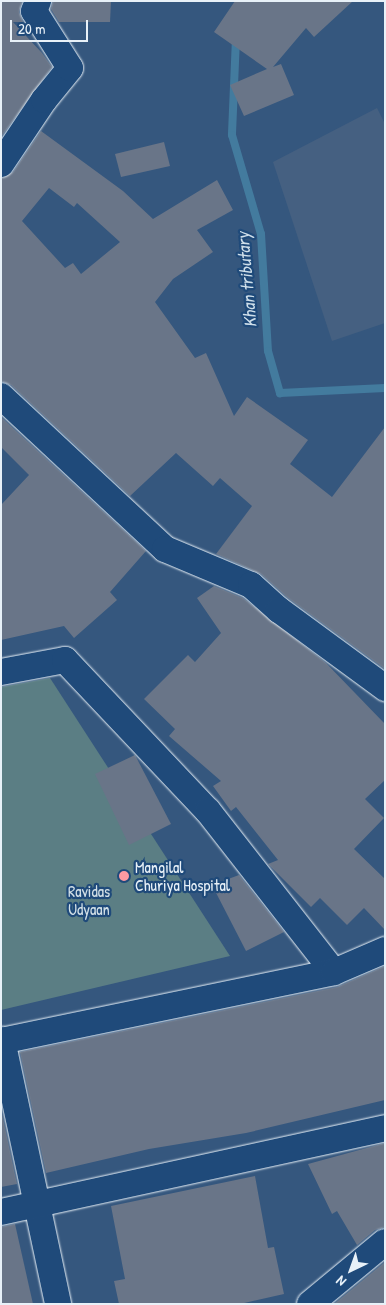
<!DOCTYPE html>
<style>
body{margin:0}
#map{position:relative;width:386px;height:1305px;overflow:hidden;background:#35577e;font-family:"Patrick Hand",sans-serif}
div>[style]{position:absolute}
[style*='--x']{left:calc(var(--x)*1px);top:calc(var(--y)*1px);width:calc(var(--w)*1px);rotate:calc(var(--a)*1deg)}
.built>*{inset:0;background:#456081}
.green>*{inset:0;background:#5b7e84}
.stream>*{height:8px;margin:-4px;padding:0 4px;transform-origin:4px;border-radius:4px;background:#437b9e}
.building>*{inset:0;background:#697588}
.roads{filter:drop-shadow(0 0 1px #e8f1f8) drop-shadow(0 0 1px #e8f1f8)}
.minor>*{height:26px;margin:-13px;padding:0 13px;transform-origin:13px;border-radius:13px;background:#1f4a7a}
.dots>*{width:14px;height:14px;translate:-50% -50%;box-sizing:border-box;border:2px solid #1f4a7a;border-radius:50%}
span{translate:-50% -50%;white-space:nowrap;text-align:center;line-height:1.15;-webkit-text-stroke:4.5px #1f4a7a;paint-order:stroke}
.poi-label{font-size:16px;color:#e8f1f8}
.left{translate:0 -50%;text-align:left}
.park-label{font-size:16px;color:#d3e0e7}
.water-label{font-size:18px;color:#cfdfea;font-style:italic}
.frame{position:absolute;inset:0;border:2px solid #e8f1f8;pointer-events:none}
.north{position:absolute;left:326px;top:1245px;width:50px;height:50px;-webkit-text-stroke:4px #1f4a7a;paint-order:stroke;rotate:222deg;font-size:14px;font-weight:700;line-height:20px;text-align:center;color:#e8f1f8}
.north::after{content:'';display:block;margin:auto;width:18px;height:22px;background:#e8f1f8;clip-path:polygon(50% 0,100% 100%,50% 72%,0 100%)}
.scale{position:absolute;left:10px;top:20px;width:78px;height:22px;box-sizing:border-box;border:2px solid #e8f1f8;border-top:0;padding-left:6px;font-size:15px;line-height:18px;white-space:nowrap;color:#e8f1f8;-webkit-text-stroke:4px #1f4a7a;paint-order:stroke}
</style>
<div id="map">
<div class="built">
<div style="clip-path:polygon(377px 108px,385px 124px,385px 323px,332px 341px,273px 162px)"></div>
</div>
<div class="green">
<div style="clip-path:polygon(50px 678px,230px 956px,1px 1010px,1px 687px)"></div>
</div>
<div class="stream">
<div style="--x:236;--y:38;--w:97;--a:92.4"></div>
<div style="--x:232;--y:135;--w:103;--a:73.7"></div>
<div style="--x:261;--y:234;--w:117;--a:86.6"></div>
<div style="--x:268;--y:351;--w:44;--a:74.1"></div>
<div style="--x:280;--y:393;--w:105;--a:-2.7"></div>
</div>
<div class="building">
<div style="clip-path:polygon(1px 1px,22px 1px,19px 12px,23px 22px,13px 22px,42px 53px,52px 67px,1px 137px)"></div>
<div style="clip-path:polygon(53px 1px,111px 1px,110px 22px,59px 22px,51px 9px)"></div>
<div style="clip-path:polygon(235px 1px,353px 1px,314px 37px,306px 28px,273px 67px,281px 64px,294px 95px,244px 116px,230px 85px,267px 69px,214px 32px)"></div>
<div style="clip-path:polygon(evenodd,41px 131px,123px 191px,153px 219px,217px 180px,233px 210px,197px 230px,213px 252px,173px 279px,155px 302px,195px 358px,206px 353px,234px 416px,247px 397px,308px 440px,290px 464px,332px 497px,385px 427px,385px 669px,288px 598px,261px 574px,216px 554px,252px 506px,220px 478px,213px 486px,176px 453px,130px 496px,11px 385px,1px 381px,1px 179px,13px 172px,41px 131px,49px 188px,74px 207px,77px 203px,120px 242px,81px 274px,73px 263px,65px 268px,22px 221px,49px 188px)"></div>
<div style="clip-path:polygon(164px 142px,170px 166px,121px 177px,115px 154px)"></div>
<div style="clip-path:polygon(1px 417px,146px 551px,110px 592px,117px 600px,74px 638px,64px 626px,1px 640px,1px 505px,29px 475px,1px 447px)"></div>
<div style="clip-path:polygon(214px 586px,243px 598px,326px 663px,385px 724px,385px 780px,365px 799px,384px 818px,354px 849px,385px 879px,385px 930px,364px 908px,347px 925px,320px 898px,311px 907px,268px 864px,278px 860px,236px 807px,231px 811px,213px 786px,221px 781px,169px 736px,175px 729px,144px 699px,188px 655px,195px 662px,221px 633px,197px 598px)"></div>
<div style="clip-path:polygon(135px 755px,171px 824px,129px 845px,95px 774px)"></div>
<div style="clip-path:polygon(239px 875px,284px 932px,246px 951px,212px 885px)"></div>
<div style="clip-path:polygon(385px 966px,385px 1100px,246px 1133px,149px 1149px,46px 1173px,20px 1052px,337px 987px)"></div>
<div style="clip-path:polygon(1px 1109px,17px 1184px,1px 1187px)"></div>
<div style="clip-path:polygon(385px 1143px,385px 1227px,375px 1230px,357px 1245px,337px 1211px,332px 1214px,308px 1164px)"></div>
<div style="clip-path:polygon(255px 1176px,268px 1248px,274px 1247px,284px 1294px,240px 1304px,119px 1304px,114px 1281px,125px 1279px,111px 1206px)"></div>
<div style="clip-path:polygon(15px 1224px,33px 1304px,1px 1304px,1px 1227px)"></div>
<div style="clip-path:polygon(385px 1262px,385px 1304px,334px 1304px)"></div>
</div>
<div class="roads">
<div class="minor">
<div style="--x:1;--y:164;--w:77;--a:-56.1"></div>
<div style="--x:44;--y:100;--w:41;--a:-50.9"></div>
<div style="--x:70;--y:68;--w:67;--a:-122.3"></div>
<div style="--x:34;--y:11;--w:11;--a:-68"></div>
<div style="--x:1;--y:396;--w:224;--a:43"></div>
<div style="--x:165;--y:549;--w:93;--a:22.7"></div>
<div style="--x:251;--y:585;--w:38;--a:42"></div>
<div style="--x:279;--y:610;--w:132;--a:36.3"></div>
<div style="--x:1;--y:672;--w:65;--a:-10.6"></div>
<div style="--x:65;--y:660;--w:208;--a:46.6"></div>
<div style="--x:208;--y:811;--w:204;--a:52"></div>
<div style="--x:2;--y:1040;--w:270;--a:78"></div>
<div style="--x:1;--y:1041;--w:340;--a:-11.7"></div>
<div style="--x:334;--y:972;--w:56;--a:-23.3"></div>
<div style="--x:1;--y:1212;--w:393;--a:-12.3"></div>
<div style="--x:310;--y:1304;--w:97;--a:-39.6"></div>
</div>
</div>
<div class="dots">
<div style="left:124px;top:876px;background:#ff9aa2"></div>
</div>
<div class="poi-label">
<span class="left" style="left:135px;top:876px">Mangilal<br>Churiya Hospital</span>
</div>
<div class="park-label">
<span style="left:89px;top:900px">Ravidas<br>Udyaan</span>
</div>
<div class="water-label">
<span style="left:247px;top:280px;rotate:-95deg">Khan tributary</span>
</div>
<div class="frame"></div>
<div class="north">N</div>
<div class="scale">20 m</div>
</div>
